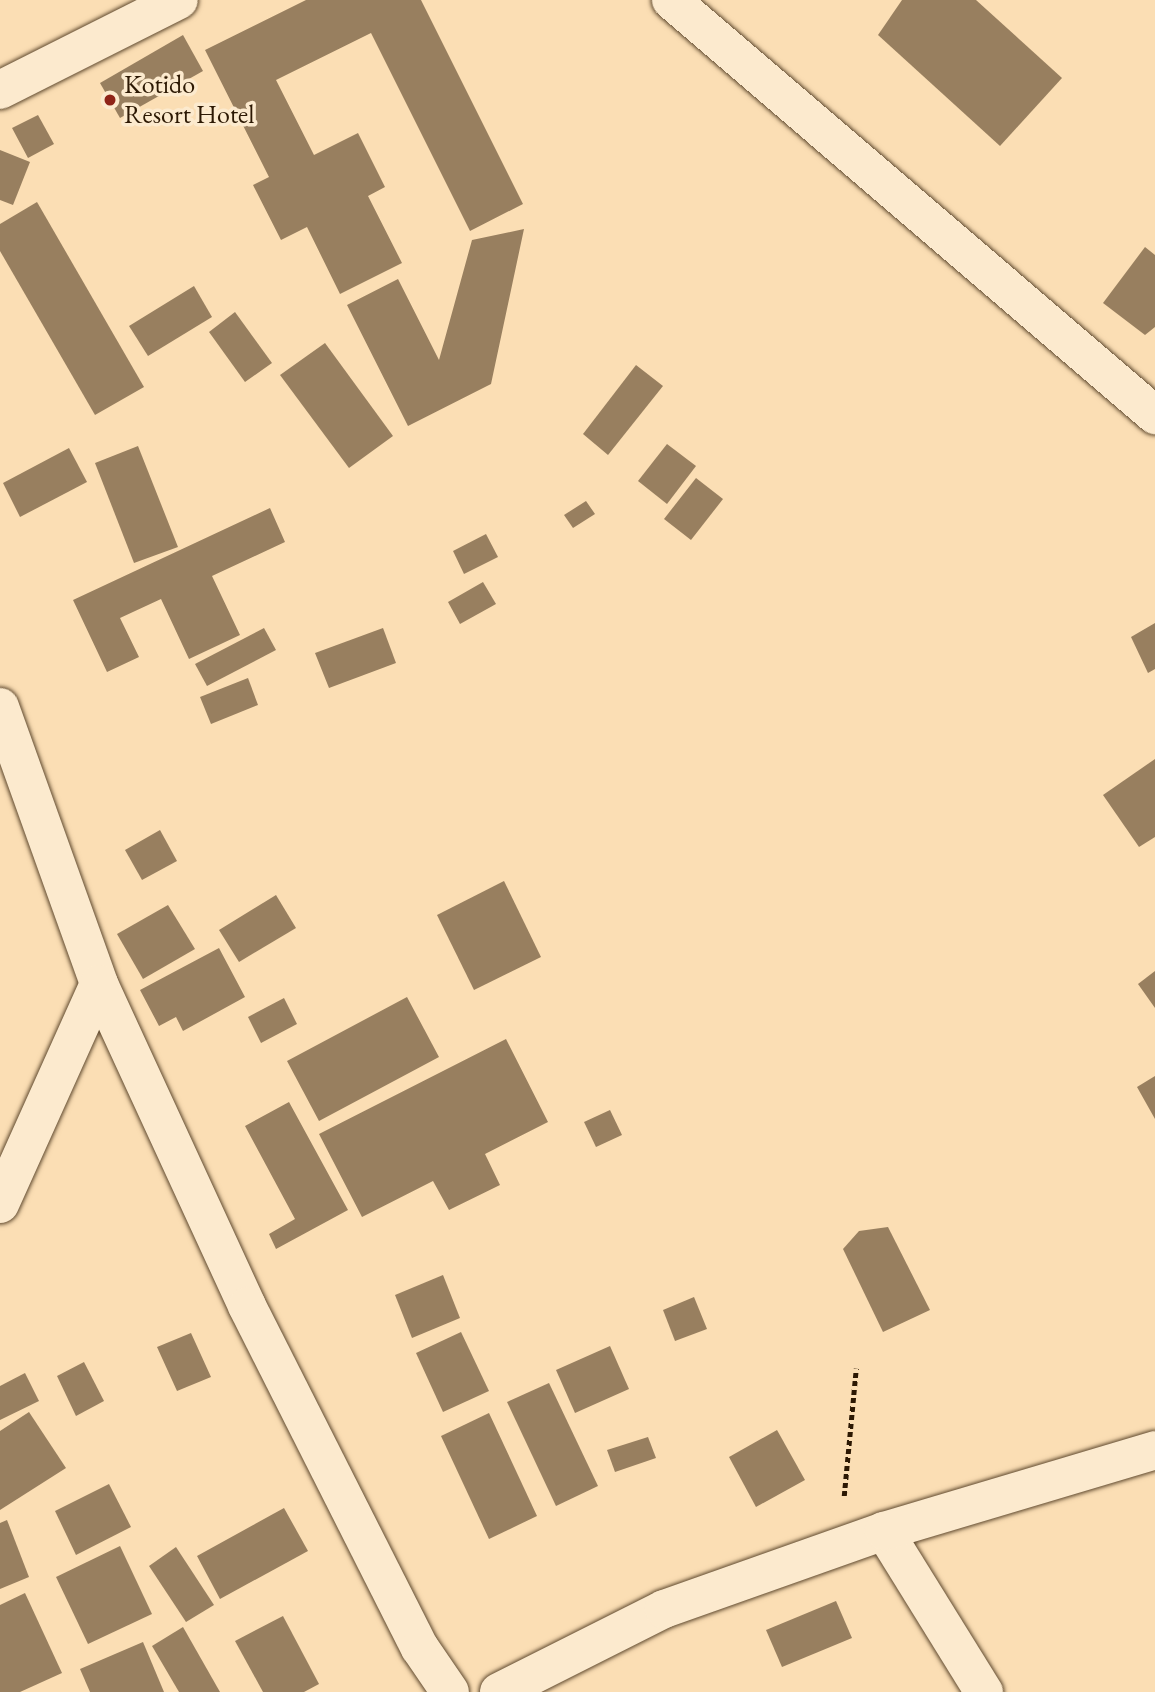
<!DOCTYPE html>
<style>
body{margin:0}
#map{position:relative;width:1155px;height:1692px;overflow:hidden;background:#fbdeb4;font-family:"EB Garamond",serif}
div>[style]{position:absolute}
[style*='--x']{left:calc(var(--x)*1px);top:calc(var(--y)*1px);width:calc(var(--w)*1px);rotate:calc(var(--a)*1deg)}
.building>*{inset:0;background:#987f5f}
.path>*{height:4.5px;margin-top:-2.25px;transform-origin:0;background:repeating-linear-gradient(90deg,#2c1803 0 5px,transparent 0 8.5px)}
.roads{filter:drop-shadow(0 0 2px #604a2f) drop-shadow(0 0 2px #604a2f)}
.minor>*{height:38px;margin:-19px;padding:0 19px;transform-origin:19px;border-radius:19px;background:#fceace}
.dots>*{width:19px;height:19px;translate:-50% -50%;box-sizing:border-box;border:4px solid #fceace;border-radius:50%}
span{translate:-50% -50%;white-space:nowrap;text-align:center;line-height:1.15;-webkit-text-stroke:7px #fceace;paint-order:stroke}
.poi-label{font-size:26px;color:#2c1803}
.left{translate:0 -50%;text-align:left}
</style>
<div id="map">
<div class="building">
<div style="clip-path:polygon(306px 0,421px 0,523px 204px,470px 231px,371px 33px,276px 80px,314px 155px,358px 133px,385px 187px,368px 196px,402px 263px,340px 294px,307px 227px,281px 240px,253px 185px,269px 177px,205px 50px)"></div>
<div style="clip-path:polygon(902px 0,976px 0,1062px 78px,1000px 146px,878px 35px)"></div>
<div style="clip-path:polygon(183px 35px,203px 71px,120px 118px,100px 83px)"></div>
<div style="clip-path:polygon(38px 115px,54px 144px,28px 158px,12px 128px)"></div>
<div style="clip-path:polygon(0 150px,30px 162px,13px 205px,0 200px)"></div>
<div style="clip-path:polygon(37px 202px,144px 387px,95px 415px,0 251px,0 224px)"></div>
<div style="clip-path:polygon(524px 229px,491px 384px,408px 426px,347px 305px,398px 279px,439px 360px,472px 240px)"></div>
<div style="clip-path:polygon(1145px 247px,1155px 255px,1155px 327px,1145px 335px,1103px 303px)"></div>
<div style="clip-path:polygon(194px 286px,212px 317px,148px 356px,129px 326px)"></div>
<div style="clip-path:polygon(235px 312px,272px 363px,245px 382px,209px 332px)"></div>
<div style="clip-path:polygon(325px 343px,393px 436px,349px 468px,280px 375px)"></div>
<div style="clip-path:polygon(636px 365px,663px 386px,608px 455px,583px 434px)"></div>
<div style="clip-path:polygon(667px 444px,696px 466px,667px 504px,638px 481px)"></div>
<div style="clip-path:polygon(138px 446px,178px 547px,134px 563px,95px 463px)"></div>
<div style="clip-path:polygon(69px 448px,87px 482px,20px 517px,3px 483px)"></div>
<div style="clip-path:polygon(696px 478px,723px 499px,691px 540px,664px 519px)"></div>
<div style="clip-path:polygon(586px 501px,595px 514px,573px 528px,564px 515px)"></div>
<div style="clip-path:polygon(270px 508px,285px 542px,212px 576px,240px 635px,189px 659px,161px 599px,120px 618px,139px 657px,107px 672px,73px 600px)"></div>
<div style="clip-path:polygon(486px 534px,498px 557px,464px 574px,453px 551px)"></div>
<div style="clip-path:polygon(483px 582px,496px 604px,460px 624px,448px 602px)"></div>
<div style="clip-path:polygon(1155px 623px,1155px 669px,1148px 673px,1131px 637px)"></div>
<div style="clip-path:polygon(264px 628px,276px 650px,207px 686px,195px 664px)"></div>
<div style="clip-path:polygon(383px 628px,396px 663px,329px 688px,315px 653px)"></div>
<div style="clip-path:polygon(248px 678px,258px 705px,211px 724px,200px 697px)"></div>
<div style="clip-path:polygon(1155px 759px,1155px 837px,1139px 847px,1103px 795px)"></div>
<div style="clip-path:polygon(160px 830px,177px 861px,142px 880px,125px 850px)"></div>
<div style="clip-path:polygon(504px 881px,541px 957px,474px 990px,437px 915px)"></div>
<div style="clip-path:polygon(276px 895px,296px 928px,239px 962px,219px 930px)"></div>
<div style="clip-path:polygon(168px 905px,195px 949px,143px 979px,117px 934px)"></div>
<div style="clip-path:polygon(219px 948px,245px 997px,183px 1031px,176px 1017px,159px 1026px,140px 990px)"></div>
<div style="clip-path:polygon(1155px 971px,1155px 1008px,1138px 984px)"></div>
<div style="clip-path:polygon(407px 997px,439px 1057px,319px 1121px,287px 1061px)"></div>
<div style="clip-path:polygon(284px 998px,297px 1024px,261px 1043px,248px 1017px)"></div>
<div style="clip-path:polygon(506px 1039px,548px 1122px,485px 1154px,500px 1185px,449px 1210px,433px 1181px,362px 1217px,319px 1134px)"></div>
<div style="clip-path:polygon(1155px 1076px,1155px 1119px,1137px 1087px)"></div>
<div style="clip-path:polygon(289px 1102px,348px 1210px,276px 1249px,269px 1234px,295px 1219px,245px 1126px)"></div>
<div style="clip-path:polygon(610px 1110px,622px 1135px,596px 1147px,584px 1122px)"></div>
<div style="clip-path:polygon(888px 1227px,930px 1310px,883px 1332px,843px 1249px,859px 1231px)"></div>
<div style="clip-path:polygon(443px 1275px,460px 1318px,412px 1338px,395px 1295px)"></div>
<div style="clip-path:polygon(694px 1297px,707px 1329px,675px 1341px,663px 1310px)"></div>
<div style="clip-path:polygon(461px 1332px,489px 1391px,443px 1412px,416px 1353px)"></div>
<div style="clip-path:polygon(191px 1333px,211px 1377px,177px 1391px,157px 1347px)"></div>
<div style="clip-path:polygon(610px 1346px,629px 1389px,575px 1413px,556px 1370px)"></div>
<div style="clip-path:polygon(84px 1362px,104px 1401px,76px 1416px,57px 1376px)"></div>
<div style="clip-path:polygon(25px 1373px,39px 1401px,0 1420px,0 1386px)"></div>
<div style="clip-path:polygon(549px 1383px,598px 1486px,556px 1506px,507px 1402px)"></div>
<div style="clip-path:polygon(29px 1412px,66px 1468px,0 1510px,0 1431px)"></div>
<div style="clip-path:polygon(489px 1413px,537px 1516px,489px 1539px,441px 1436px)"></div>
<div style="clip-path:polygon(777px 1430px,805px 1480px,756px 1507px,729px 1457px)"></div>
<div style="clip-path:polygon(648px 1437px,656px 1458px,615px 1472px,607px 1450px)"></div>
<div style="clip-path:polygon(109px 1484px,131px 1527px,76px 1555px,55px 1511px)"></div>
<div style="clip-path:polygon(284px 1508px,308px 1551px,220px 1599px,197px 1556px)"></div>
<div style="clip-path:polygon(7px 1520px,29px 1577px,0 1589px,0 1523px)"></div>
<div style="clip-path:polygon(120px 1546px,152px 1614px,88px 1644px,56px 1577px)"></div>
<div style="clip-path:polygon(176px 1547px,214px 1605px,186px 1622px,149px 1566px)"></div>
<div style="clip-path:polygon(25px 1593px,62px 1673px,20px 1692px,0 1692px,0 1605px)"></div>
<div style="clip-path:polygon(836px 1601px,852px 1638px,782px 1667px,766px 1630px)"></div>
<div style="clip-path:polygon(283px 1616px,319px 1684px,304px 1692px,263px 1692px,235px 1641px)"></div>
<div style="clip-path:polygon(183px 1627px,220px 1692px,179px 1692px,152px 1646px)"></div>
<div style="clip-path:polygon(143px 1642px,164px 1692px,90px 1692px,80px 1669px)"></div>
</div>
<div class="path">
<div style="--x:844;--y:1496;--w:128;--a:-84.6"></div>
</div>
<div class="roads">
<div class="minor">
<div style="--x:671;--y:0;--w:638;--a:40.61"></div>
<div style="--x:0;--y:90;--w:200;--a:-26.7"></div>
<div style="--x:0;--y:707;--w:294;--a:70.3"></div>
<div style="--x:99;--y:984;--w:354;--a:65.3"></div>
<div style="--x:247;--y:1306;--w:383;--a:63.2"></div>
<div style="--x:420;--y:1648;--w:53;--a:55.7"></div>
<div style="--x:0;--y:1204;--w:241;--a:-65.8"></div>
<div style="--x:884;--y:1531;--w:190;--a:58.2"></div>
<div style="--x:499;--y:1692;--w:185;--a:-26.7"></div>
<div style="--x:664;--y:1609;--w:233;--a:-19.5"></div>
<div style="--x:884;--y:1531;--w:283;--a:-16.6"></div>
</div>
</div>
<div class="dots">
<div style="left:110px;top:100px;background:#8f2418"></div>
</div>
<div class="poi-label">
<span class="left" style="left:124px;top:100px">Kotido<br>Resort Hotel</span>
</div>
</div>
